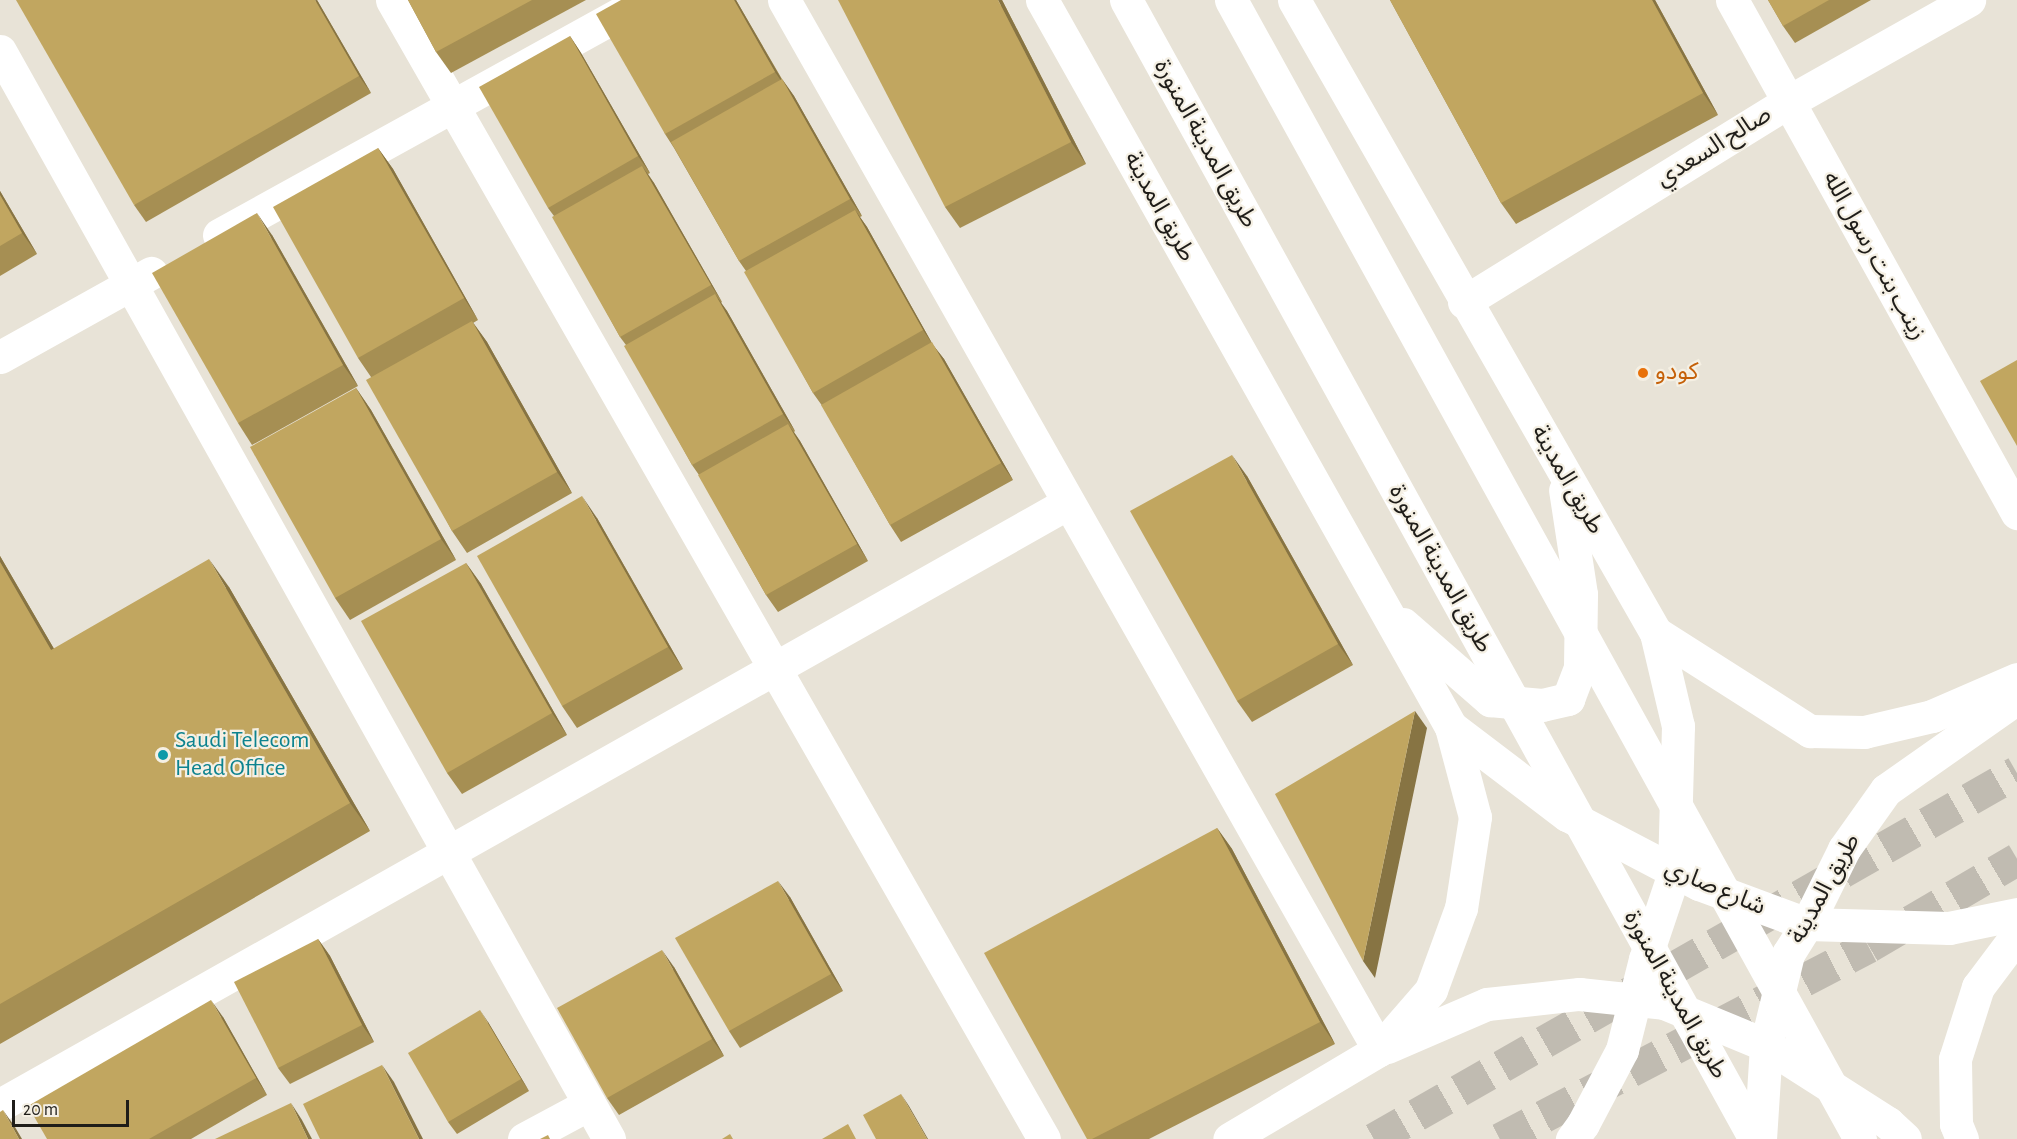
<!DOCTYPE html>
<meta charset="utf-8">
<style>
body{margin:0}
#map{position:relative;width:2017px;height:1139px;overflow:hidden;background:#e8e3d7;font-family:"Alegreya Sans","Noto Sans Arabic",sans-serif}
div>[style]{position:absolute}
[style*='--x']{left:calc(var(--x)*1px);top:calc(var(--y)*1px);width:calc(var(--w)*1px);rotate:calc(var(--a)*1deg)}
.major-tunnel>*{height:33px;margin-top:-16.5px;transform-origin:0;background:repeating-linear-gradient(90deg,#c0bbb1 0 33px,transparent 0 49px)}
.minor>*{height:33px;margin:-16.5px;padding:0 16.5px;transform-origin:16.5px;border-radius:16.5px;background:#fff}
.major>*{height:33px;margin:-16.5px;padding:0 16.5px;transform-origin:16.5px;border-radius:16.5px;background:#fff}
.highway>*{height:33px;margin:-16.5px;padding:0 16.5px;transform-origin:16.5px;border-radius:16.5px;background:#fff}
.wall>*{inset:0;background:#a68f53}
.shaded-wall>*{inset:0;background:#877443}
.building>*{inset:0;background:#c1a660}
.dots>*{width:16px;height:16px;translate:-50% -50%;box-sizing:border-box;border:3px solid #f5f0e4;border-radius:50%}
span{translate:-50% -50%;white-space:nowrap;text-align:center;line-height:1.15;-webkit-text-stroke:4.5px #f5f0e4;paint-order:stroke}
.street-label{font-size:24px;color:#1f1d19}
.food-label{font-size:24px;color:#c56008}
.left{translate:0 -50%;text-align:left}
.culture-label{font-size:24px;color:#0d838f}
.scale{position:absolute;left:12px;top:1100px;width:117px;height:27px;box-sizing:border-box;border:3px solid #1f1d19;border-top:0;padding-left:8px;font-size:18px;line-height:21px;white-space:nowrap;color:#1f1d19;-webkit-text-stroke:4px #f5f0e4;paint-order:stroke}
</style>
<div id="map">
<div class="major-tunnel">
<div style="--x:1374;--y:1139;--w:740;--a:-29.72"></div>
<div style="--x:1500;--y:1139;--w:416;--a:-27.6"></div>
<div style="--x:1869;--y:946;--w:172;--a:-30.4"></div>
</div>
<div class="minor">
<div style="--x:392;--y:0;--w:1312;--a:60.21"></div>
<div style="--x:784;--y:0;--w:1207;--a:60.46"></div>
<div style="--x:1732;--y:0;--w:587;--a:60.95"></div>
<div style="--x:0;--y:51;--w:1247;--a:60.76"></div>
<div style="--x:219;--y:235;--w:486;--a:-28.9"></div>
<div style="--x:1464;--y:302;--w:381;--a:-31.7"></div>
<div style="--x:1788;--y:102;--w:208;--a:-29.4"></div>
<div style="--x:0;--y:357;--w:173;--a:-29.1"></div>
<div style="--x:0;--y:1105;--w:1226;--a:-29.41"></div>
<div style="--x:524;--y:1139;--w:74;--a:-28.3"></div>
</div>
<div class="major">
<div style="--x:1042;--y:0;--w:834;--a:60.64"></div>
<div style="--x:1451;--y:727;--w:93;--a:75.1"></div>
<div style="--x:1475;--y:817;--w:92;--a:98.7"></div>
<div style="--x:1461;--y:908;--w:87;--a:110.1"></div>
<div style="--x:1431;--y:990;--w:79;--a:130.9"></div>
<div style="--x:1379;--y:1050;--w:174;--a:149.3"></div>
<div style="--x:1294;--y:0;--w:729;--a:60.24"></div>
<div style="--x:1656;--y:633;--w:96;--a:76.7"></div>
<div style="--x:1678;--y:726;--w:147;--a:91.6"></div>
<div style="--x:1674;--y:873;--w:91;--a:108.6"></div>
<div style="--x:1645;--y:959;--w:94;--a:104.2"></div>
<div style="--x:1622;--y:1050;--w:84;--a:117.8"></div>
<div style="--x:1583;--y:1124;--w:19;--a:126"></div>
<div style="--x:1403;--y:624;--w:116;--a:41.1"></div>
<div style="--x:1490;--y:700;--w:52;--a:5.5"></div>
<div style="--x:1542;--y:705;--w:27;--a:-13"></div>
<div style="--x:1568;--y:699;--w:34;--a:-69"></div>
<div style="--x:1580;--y:667;--w:73;--a:-89.2"></div>
<div style="--x:1581;--y:594;--w:105;--a:-98.7"></div>
<div style="--x:1656;--y:633;--w:183;--a:32.5"></div>
<div style="--x:1810;--y:731;--w:54;--a:1.1"></div>
<div style="--x:1864;--y:732;--w:70;--a:-13.2"></div>
<div style="--x:1932;--y:716;--w:93;--a:-23.5"></div>
<div style="--x:1451;--y:727;--w:146;--a:37.2"></div>
<div style="--x:1567;--y:815;--w:149;--a:27.6"></div>
<div style="--x:1699;--y:884;--w:115;--a:20.3"></div>
<div style="--x:1807;--y:924;--w:142;--a:1.6"></div>
<div style="--x:1949;--y:928;--w:69;--a:-11.6"></div>
<div style="--x:1387;--y:1047;--w:109;--a:-23.3"></div>
<div style="--x:1487;--y:1004;--w:93;--a:-6.2"></div>
<div style="--x:1579;--y:994;--w:85;--a:6"></div>
<div style="--x:1664;--y:1003;--w:110;--a:22.4"></div>
<div style="--x:1766;--y:1045;--w:145;--a:32.6"></div>
<div style="--x:1888;--y:1123;--w:23;--a:43"></div>
<div style="--x:1760;--y:1139;--w:94;--a:-86.3"></div>
<div style="--x:1766;--y:1045;--w:94;--a:-76.4"></div>
<div style="--x:1788;--y:954;--w:36;--a:-58"></div>
<div style="--x:1807;--y:924;--w:84;--a:-63.7"></div>
<div style="--x:1844;--y:849;--w:72;--a:-54.6"></div>
<div style="--x:1886;--y:790;--w:160;--a:-35.1"></div>
<div style="--x:1962;--y:1139;--w:16;--a:-112"></div>
<div style="--x:1956;--y:1124;--w:65;--a:-90.9"></div>
<div style="--x:1955;--y:1059;--w:76;--a:-72.3"></div>
<div style="--x:1978;--y:987;--w:65;--a:-53.1"></div>
</div>
<div class="highway">
<div style="--x:1126;--y:0;--w:1301;--a:61.09"></div>
<div style="--x:1231;--y:0;--w:1301;--a:61.09"></div>
</div>
<div class="wall">
<div style="clip-path:polygon(317px 0,371px 93px,146px 222px,134px 205px)"></div>
<div style="clip-path:polygon(408px 0,586px 0,451px 73px,436px 52px)"></div>
<div style="clip-path:polygon(621px 0,736px 0,782px 79px,794px 96px,862px 216px,860px 217px,867px 227px,933px 345px,944px 359px,1013px 480px,901px 542px,890px 525px,823px 407px,813px 393px,746px 271px,739px 261px,674px 148px,665px 134px)"></div>
<div style="clip-path:polygon(1002px 0,1086px 164px,960px 228px,945px 207px)"></div>
<div style="clip-path:polygon(1390px 0,1655px 0,1718px 115px,1516px 224px,1501px 203px)"></div>
<div style="clip-path:polygon(1768px 0,1871px 0,1795px 43px,1783px 26px)"></div>
<div style="clip-path:polygon(570px 36px,581px 53px,650px 173px,648px 174px,654px 183px,722px 302px,721px 303px,727px 311px,795px 431px,794px 432px,800px 441px,868px 561px,778px 612px,766px 595px,699px 475px,692px 465px,626px 345px,620px 337px,554px 216px,548px 208px)"></div>
<div style="clip-path:polygon(378px 148px,393px 169px,478px 320px,473px 323px,487px 342px,572px 493px,467px 553px,452px 531px,371px 377px,358px 358px)"></div>
<div style="clip-path:polygon(0 191px,37px 254px,0 276px)"></div>
<div style="clip-path:polygon(272px 235px,358px 386px,252px 445px,238px 423px)"></div>
<div style="clip-path:polygon(356px 388px,371px 410px,456px 560px,350px 620px,335px 598px)"></div>
<div style="clip-path:polygon(1247px 476px,1353px 665px,1252px 722px,1237px 701px)"></div>
<div style="clip-path:polygon(597px 518px,683px 669px,577px 728px,562px 706px)"></div>
<div style="clip-path:polygon(0 556px,54px 649px,229px 587px,370px 831px,0 1044px)"></div>
<div style="clip-path:polygon(466px 563px,481px 584px,567px 735px,462px 794px,447px 773px)"></div>
<div style="clip-path:polygon(1217px 828px,1232px 849px,1335px 1044px,1149px 1139px,1087px 1139px)"></div>
<div style="clip-path:polygon(790px 897px,843px 991px,740px 1048px,729px 1031px)"></div>
<div style="clip-path:polygon(318px 939px,330px 956px,374px 1042px,290px 1084px,278px 1068px)"></div>
<div style="clip-path:polygon(674px 967px,724px 1056px,619px 1115px,607px 1098px)"></div>
<div style="clip-path:polygon(223px 1017px,267px 1095px,191px 1139px,47px 1139px)"></div>
<div style="clip-path:polygon(488px 1022px,529px 1091px,457px 1134px,448px 1122px)"></div>
</div>
<div class="shaded-wall">
<div style="clip-path:polygon(315px 0,317px 0,371px 93px,359px 76px)"></div>
<div style="clip-path:polygon(734px 0,736px 0,787px 89px,775px 72px)"></div>
<div style="clip-path:polygon(998px 0,1002px 0,1086px 164px,1071px 142px)"></div>
<div style="clip-path:polygon(1652px 0,1655px 0,1718px 115px,1703px 93px)"></div>
<div style="clip-path:polygon(570px 36px,581px 53px,650px 173px,638px 156px)"></div>
<div style="clip-path:polygon(782px 79px,794px 96px,862px 216px,850px 199px)"></div>
<div style="clip-path:polygon(378px 148px,393px 169px,478px 320px,464px 298px)"></div>
<div style="clip-path:polygon(642px 166px,654px 183px,722px 302px,711px 285px)"></div>
<div style="clip-path:polygon(0 191px,37px 254px,22px 233px,0 195px)"></div>
<div style="clip-path:polygon(855px 210px,867px 227px,933px 345px,944px 359px,1013px 480px,1001px 463px,933px 345px,923px 330px)"></div>
<div style="clip-path:polygon(257px 213px,272px 235px,358px 386px,343px 365px)"></div>
<div style="clip-path:polygon(715px 294px,727px 311px,795px 431px,783px 414px)"></div>
<div style="clip-path:polygon(472px 321px,487px 342px,572px 493px,557px 472px)"></div>
<div style="clip-path:polygon(356px 388px,371px 410px,456px 560px,441px 539px)"></div>
<div style="clip-path:polygon(788px 424px,800px 441px,868px 561px,857px 544px)"></div>
<div style="clip-path:polygon(1232px 455px,1247px 476px,1353px 665px,1338px 644px)"></div>
<div style="clip-path:polygon(582px 496px,597px 518px,683px 669px,668px 647px)"></div>
<div style="clip-path:polygon(0 556px,71px 678px,51px 650px,0 562px)"></div>
<div style="clip-path:polygon(209px 559px,229px 587px,370px 831px,350px 803px)"></div>
<div style="clip-path:polygon(466px 563px,481px 584px,567px 735px,552px 713px)"></div>
<div style="clip-path:polygon(1415px 711px,1427px 728px,1375px 978px,1363px 961px)"></div>
<div style="clip-path:polygon(1217px 828px,1232px 849px,1335px 1044px,1320px 1022px)"></div>
<div style="clip-path:polygon(778px 881px,790px 897px,843px 991px,831px 974px)"></div>
<div style="clip-path:polygon(318px 939px,330px 956px,374px 1042px,362px 1025px)"></div>
<div style="clip-path:polygon(662px 950px,674px 967px,724px 1056px,712px 1039px)"></div>
<div style="clip-path:polygon(211px 1000px,223px 1017px,267px 1095px,256px 1078px)"></div>
<div style="clip-path:polygon(480px 1010px,488px 1022px,529px 1091px,521px 1079px)"></div>
<div style="clip-path:polygon(382px 1065px,394px 1082px,423px 1139px,419px 1139px)"></div>
<div style="clip-path:polygon(901px 1094px,909px 1106px,928px 1139px,927px 1139px)"></div>
<div style="clip-path:polygon(291px 1103px,302px 1120px,312px 1139px,308px 1139px)"></div>
<div style="clip-path:polygon(3px 1110px,15px 1127px,22px 1139px,19px 1139px)"></div>
</div>
<div class="building">
<div style="clip-path:polygon(16px 0,315px 0,359px 76px,134px 205px)"></div>
<div style="clip-path:polygon(408px 0,532px 0,436px 52px)"></div>
<div style="clip-path:polygon(621px 0,734px 0,775px 72px,665px 134px,596px 14px)"></div>
<div style="clip-path:polygon(838px 0,998px 0,1071px 142px,945px 207px)"></div>
<div style="clip-path:polygon(1390px 0,1652px 0,1703px 93px,1501px 203px)"></div>
<div style="clip-path:polygon(1768px 0,1829px 0,1783px 26px)"></div>
<div style="clip-path:polygon(570px 36px,638px 156px,548px 208px,479px 87px)"></div>
<div style="clip-path:polygon(782px 79px,850px 199px,739px 261px,671px 142px)"></div>
<div style="clip-path:polygon(378px 148px,464px 298px,358px 358px,273px 207px)"></div>
<div style="clip-path:polygon(642px 166px,711px 285px,620px 337px,552px 217px)"></div>
<div style="clip-path:polygon(0 195px,22px 233px,0 246px)"></div>
<div style="clip-path:polygon(855px 210px,923px 330px,813px 393px,744px 272px)"></div>
<div style="clip-path:polygon(257px 213px,343px 365px,238px 423px,152px 273px)"></div>
<div style="clip-path:polygon(715px 294px,783px 414px,692px 465px,624px 346px)"></div>
<div style="clip-path:polygon(472px 321px,557px 472px,452px 531px,366px 380px)"></div>
<div style="clip-path:polygon(932px 342px,1001px 463px,890px 525px,821px 405px)"></div>
<div style="clip-path:polygon(2017px 360px,2017px 446px,1980px 381px)"></div>
<div style="clip-path:polygon(356px 388px,441px 539px,335px 598px,250px 447px)"></div>
<div style="clip-path:polygon(788px 424px,857px 544px,766px 595px,698px 475px)"></div>
<div style="clip-path:polygon(1232px 455px,1338px 644px,1237px 701px,1130px 511px)"></div>
<div style="clip-path:polygon(582px 496px,668px 647px,562px 706px,477px 556px)"></div>
<div style="clip-path:polygon(209px 559px,350px 803px,0 1004px,0 562px,51px 650px)"></div>
<div style="clip-path:polygon(466px 563px,552px 713px,447px 773px,361px 621px)"></div>
<div style="clip-path:polygon(1415px 711px,1363px 961px,1275px 794px)"></div>
<div style="clip-path:polygon(1217px 828px,1320px 1022px,1092px 1139px,1087px 1139px,984px 953px)"></div>
<div style="clip-path:polygon(778px 881px,831px 974px,729px 1031px,675px 938px)"></div>
<div style="clip-path:polygon(318px 939px,362px 1025px,278px 1068px,234px 982px)"></div>
<div style="clip-path:polygon(662px 950px,712px 1039px,607px 1098px,557px 1008px)"></div>
<div style="clip-path:polygon(211px 1000px,256px 1078px,149px 1139px,47px 1139px,28px 1106px)"></div>
<div style="clip-path:polygon(480px 1010px,521px 1079px,448px 1122px,408px 1053px)"></div>
<div style="clip-path:polygon(382px 1065px,419px 1139px,320px 1139px,303px 1104px)"></div>
<div style="clip-path:polygon(901px 1094px,927px 1139px,876px 1139px,863px 1115px)"></div>
<div style="clip-path:polygon(291px 1103px,308px 1139px,215px 1139px)"></div>
<div style="clip-path:polygon(3px 1110px,19px 1139px,0 1139px,0 1112px)"></div>
<div style="clip-path:polygon(848px 1124px,856px 1139px,822px 1139px)"></div>
<div style="clip-path:polygon(730px 1134px,733px 1139px,722px 1139px)"></div>
<div style="clip-path:polygon(548px 1135px,550px 1139px,540px 1139px)"></div>
</div>
<div class="dots">
<div style="left:1643px;top:373px;background:#e8710a"></div>
<div style="left:163px;top:755px;background:#0f9aa8"></div>
</div>
<div class="street-label">
<span style="left:1205px;top:144px;rotate:61deg">طريق المدينة المنورة</span>
<span style="left:1714px;top:147px;rotate:-32deg">صالح السعدي</span>
<span style="left:1159px;top:207px;rotate:61deg">طريق المدينة</span>
<span style="left:1874px;top:256px;rotate:61deg">زينب بنت رسول الله</span>
<span style="left:1567px;top:480px;rotate:60deg">طريق المدينة</span>
<span style="left:1440px;top:569px;rotate:61deg">طريق المدينة المنورة</span>
<span style="left:1715px;top:888px;rotate:23deg">شارع صاري</span>
<span style="left:1825px;top:889px;rotate:-61deg">طريق المدينة</span>
<span style="left:1675px;top:995px;rotate:61deg">طريق المدينة المنورة</span>
</div>
<div class="food-label">
<span class="left" style="left:1655px;top:373px">كودو</span>
</div>
<div class="culture-label">
<span class="left" style="left:175px;top:755px">Saudi Telecom<br>Head Office</span>
</div>
<div class="scale">20 m</div>
</div>
